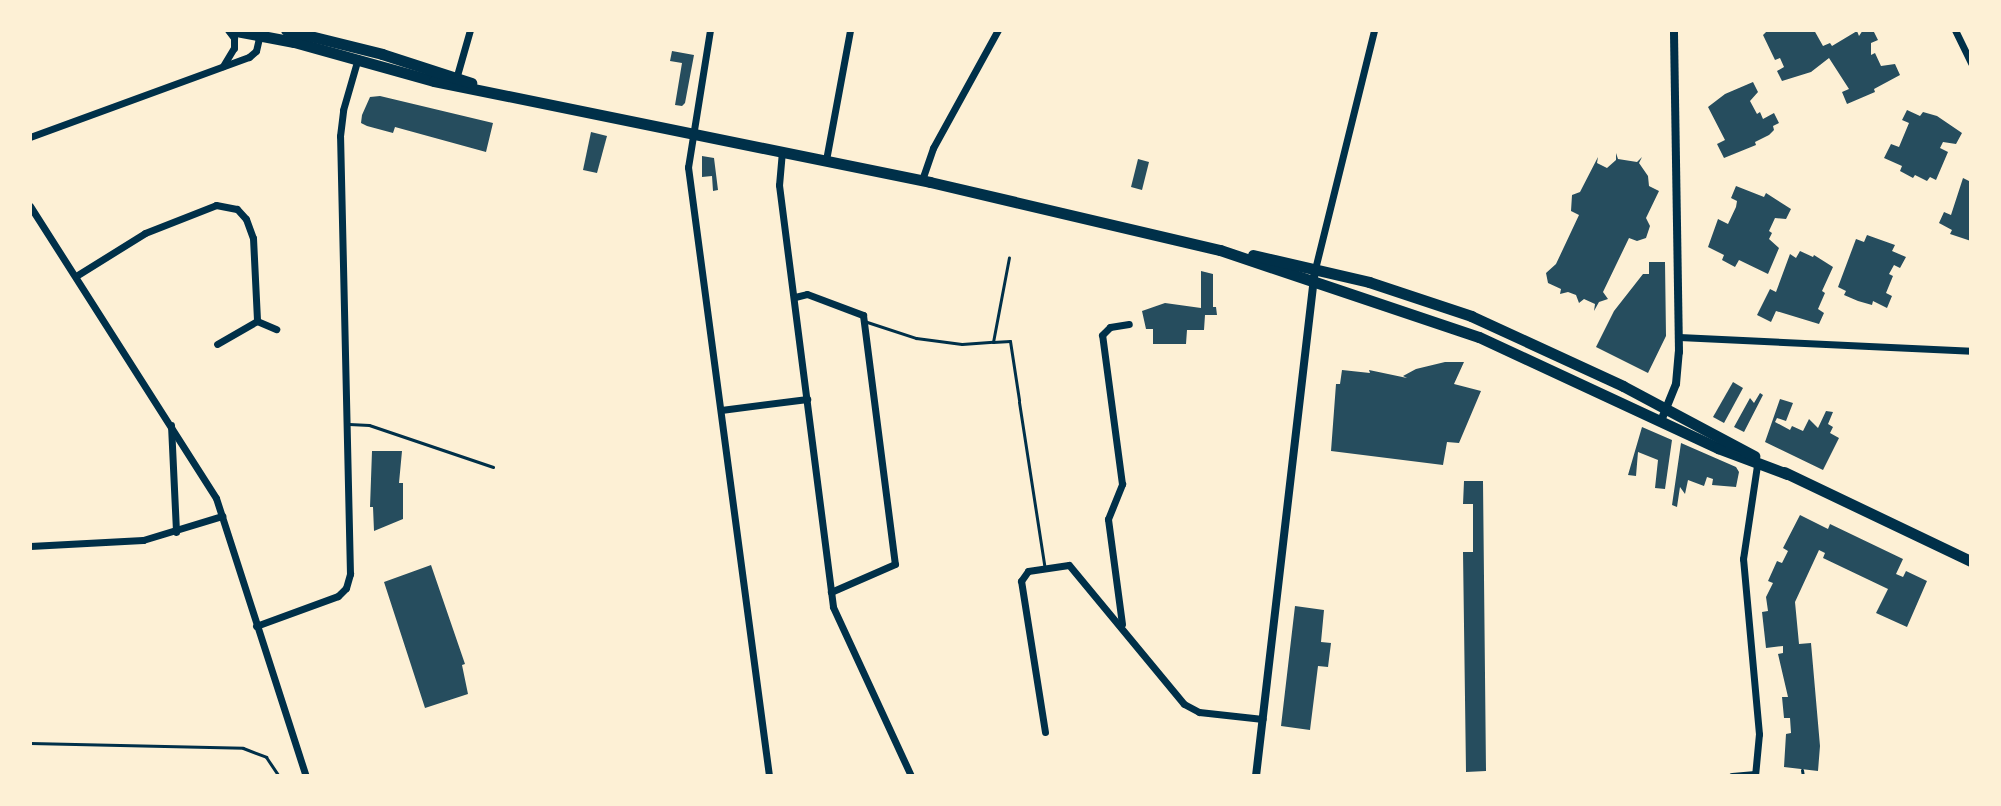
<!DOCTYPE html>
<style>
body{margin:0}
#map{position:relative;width:2001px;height:806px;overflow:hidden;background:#fdf0d5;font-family:Figtree,sans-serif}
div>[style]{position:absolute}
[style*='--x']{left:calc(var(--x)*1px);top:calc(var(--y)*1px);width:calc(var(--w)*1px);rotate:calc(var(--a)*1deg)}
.building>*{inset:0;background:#264d5e}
.service>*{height:3px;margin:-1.5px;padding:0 1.5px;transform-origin:1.5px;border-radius:1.5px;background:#003049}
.minor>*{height:7px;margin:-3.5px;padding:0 3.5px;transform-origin:3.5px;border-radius:3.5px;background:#003049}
.tertiary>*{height:8px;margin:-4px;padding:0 4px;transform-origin:4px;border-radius:4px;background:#003049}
.primary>*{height:11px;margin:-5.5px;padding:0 5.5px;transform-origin:5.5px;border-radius:5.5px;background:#003049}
span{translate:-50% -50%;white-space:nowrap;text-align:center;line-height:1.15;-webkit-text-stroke:8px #fdf0d5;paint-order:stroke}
.frame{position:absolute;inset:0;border:32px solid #fdf0d5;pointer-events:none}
</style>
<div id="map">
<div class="building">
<div style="clip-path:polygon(1768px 30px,1814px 30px,1823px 46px,1830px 43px,1832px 46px,1857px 31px,1859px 36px,1863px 30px,1873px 30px,1878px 40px,1871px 43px,1871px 55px,1875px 53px,1881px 66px,1895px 64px,1900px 75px,1874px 89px,1875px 92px,1847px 104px,1842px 92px,1849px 89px,1829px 58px,1811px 72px,1782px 81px,1777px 71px,1784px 67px,1780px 58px,1775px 60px,1763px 35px)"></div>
<div style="clip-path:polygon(672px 51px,694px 55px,685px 103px,682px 106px,675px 105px,682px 63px,670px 61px)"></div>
<div style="clip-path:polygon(1753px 82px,1758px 92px,1750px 101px,1757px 114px,1760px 112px,1763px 119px,1774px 113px,1779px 123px,1773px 126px,1774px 130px,1769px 135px,1755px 142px,1756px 145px,1724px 158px,1717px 144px,1725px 140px,1708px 107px,1725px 94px)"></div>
<div style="clip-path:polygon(380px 96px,493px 123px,486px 152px,395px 127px,393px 133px,367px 126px,361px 123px,362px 115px,370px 97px)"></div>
<div style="clip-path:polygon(1907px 110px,1920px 116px,1923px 112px,1937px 116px,1962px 133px,1956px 144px,1943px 142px,1940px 148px,1948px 152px,1936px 180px,1930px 177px,1927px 181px,1915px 175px,1913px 178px,1900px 171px,1902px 166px,1884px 158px,1891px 144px,1899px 147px,1909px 123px,1902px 120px)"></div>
<div style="clip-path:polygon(591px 132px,607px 136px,597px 173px,583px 170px)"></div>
<div style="clip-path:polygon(1616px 153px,1618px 159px,1637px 162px,1642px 157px,1639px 163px,1648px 176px,1649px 186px,1659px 191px,1646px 218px,1650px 226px,1646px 238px,1637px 241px,1629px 238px,1603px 292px,1608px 299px,1599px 302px,1594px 311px,1595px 304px,1584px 299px,1579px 303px,1576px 295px,1568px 292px,1560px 294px,1561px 289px,1548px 283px,1546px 273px,1556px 264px,1579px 215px,1571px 211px,1572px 195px,1580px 192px,1598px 157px,1597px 163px,1607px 168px,1616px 160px)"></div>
<div style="clip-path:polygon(702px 156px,714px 158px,718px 190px,713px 191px,712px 176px,702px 177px)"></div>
<div style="clip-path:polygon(1138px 159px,1149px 162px,1142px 190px,1131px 187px)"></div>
<div style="clip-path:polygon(1963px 178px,1971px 182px,1971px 241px,1950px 234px,1952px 230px,1939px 223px,1944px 212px,1951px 215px)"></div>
<div style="clip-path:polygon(1736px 186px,1764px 197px,1766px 193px,1791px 209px,1786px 219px,1775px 218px,1769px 231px,1772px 233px,1769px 239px,1779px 248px,1768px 274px,1739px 260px,1735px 267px,1722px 260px,1724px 255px,1708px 247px,1718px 219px,1728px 224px,1736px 207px,1737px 201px,1731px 198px)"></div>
<div style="clip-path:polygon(1867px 235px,1895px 245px,1892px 251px,1906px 257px,1900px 268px,1894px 265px,1889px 274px,1893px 276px,1886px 293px,1892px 296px,1887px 308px,1873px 301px,1872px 305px,1858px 301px,1844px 295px,1846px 291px,1838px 287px,1856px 239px,1864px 242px)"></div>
<div style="clip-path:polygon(1800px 251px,1813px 257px,1814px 255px,1833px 267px,1822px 291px,1825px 293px,1818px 309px,1824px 313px,1819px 324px,1776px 311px,1771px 322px,1757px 315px,1770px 289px,1776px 292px,1790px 254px,1796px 258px)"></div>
<div style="clip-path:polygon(1649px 262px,1665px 262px,1666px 336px,1648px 373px,1596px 347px,1614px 311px,1643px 274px,1649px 274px)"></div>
<div style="clip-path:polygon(1201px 271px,1213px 274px,1213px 307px,1216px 307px,1217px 315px,1205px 315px,1204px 330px,1187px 330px,1186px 344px,1153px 344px,1153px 329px,1146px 329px,1142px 311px,1165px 303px,1201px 308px)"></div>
<div style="clip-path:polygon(1445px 362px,1464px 362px,1454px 384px,1481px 391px,1459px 443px,1447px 442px,1443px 465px,1331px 451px,1336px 384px,1340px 384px,1342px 370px,1370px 373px,1369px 370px,1407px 378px,1403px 376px,1416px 369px)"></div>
<div style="clip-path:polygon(1733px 382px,1743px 388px,1724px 423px,1713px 417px)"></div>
<div style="clip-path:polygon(1760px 393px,1763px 395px,1744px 432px,1734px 427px,1750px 398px,1754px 403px)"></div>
<div style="clip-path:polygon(1780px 399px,1793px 403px,1786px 421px,1777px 418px,1775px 422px,1790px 430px,1792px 426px,1803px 431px,1809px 419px,1818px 428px,1826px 411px,1833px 412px,1828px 424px,1833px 427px,1830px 433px,1839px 438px,1823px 470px,1765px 442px)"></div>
<div style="clip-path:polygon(1642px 427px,1672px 440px,1665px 489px,1655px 488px,1658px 460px,1638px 452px,1636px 476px,1628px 475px)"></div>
<div style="clip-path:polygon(1681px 443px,1736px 467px,1739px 472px,1736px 487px,1712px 485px,1713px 479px,1707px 477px,1704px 486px,1688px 480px,1685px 494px,1680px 487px,1677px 507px,1672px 505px)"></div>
<div style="clip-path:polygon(372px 451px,402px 451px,399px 483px,403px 483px,403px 519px,374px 531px,373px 507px,370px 507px)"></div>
<div style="clip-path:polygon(1464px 481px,1483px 481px,1486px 771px,1466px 772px,1463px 552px,1473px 552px,1473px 504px,1463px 504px)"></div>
<div style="clip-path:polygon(1800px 515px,1828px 529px,1830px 524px,1903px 559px,1896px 574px,1903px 577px,1906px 571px,1927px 581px,1907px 627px,1876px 613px,1888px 589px,1823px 558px,1825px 553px,1819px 550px,1795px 602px,1799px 644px,1811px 643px,1820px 746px,1818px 771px,1784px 767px,1786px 734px,1791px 733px,1790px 718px,1784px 718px,1782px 697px,1788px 697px,1778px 654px,1783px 653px,1783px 646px,1766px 648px,1762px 612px,1768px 611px,1766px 597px,1773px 583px,1768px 581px,1777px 561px,1782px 563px,1788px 551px,1783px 548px)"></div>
<div style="clip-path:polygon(431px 565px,465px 664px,462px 665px,468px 694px,425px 708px,384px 582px)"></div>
<div style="clip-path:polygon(1295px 606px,1324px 610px,1321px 642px,1331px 643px,1328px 667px,1318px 666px,1310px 730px,1281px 726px)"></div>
</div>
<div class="service">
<div style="--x:864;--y:321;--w:55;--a:18.1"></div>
<div style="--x:916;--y:338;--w:46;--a:7.4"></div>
<div style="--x:962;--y:344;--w:31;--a:-4"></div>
<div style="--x:993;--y:342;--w:86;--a:-79.3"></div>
<div style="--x:993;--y:342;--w:17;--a:-3"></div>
<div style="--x:1010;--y:341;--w:60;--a:81.3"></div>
<div style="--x:1019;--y:402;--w:169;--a:81.2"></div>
<div style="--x:349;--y:424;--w:20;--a:3"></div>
<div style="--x:369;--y:425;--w:131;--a:18.7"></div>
<div style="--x:30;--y:743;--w:213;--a:1.3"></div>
<div style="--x:243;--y:748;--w:25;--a:21"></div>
<div style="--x:266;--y:757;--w:23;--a:56"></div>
<div style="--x:1802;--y:770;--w:6;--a:81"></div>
</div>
<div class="minor">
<div style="--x:710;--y:30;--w:139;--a:99.1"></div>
<div style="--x:688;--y:167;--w:614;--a:82.42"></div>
<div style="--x:1955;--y:30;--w:37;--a:64"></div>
<div style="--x:223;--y:66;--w:21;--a:-59"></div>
<div style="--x:234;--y:48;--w:10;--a:-90"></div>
<div style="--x:234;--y:38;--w:10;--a:-127"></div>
<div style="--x:456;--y:79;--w:51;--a:-74.1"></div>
<div style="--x:30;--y:137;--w:233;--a:-20.1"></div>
<div style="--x:249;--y:57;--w:9;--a:-41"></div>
<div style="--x:256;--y:51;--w:22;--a:-77"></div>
<div style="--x:782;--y:151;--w:34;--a:95"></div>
<div style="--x:779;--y:185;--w:425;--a:82.7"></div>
<div style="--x:833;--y:607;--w:186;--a:65.2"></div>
<div style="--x:826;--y:160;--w:132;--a:-79.5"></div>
<div style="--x:922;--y:180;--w:34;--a:-71"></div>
<div style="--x:933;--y:148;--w:135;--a:-61.2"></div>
<div style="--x:30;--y:206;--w:346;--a:57.5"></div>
<div style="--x:216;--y:498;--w:292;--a:72.1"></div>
<div style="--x:1315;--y:269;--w:246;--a:-76.1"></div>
<div style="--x:76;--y:276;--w:81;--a:-31.9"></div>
<div style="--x:145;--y:233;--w:76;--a:-21.5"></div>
<div style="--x:216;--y:205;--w:21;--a:11"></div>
<div style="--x:237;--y:209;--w:13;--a:48"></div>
<div style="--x:246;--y:219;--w:20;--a:70"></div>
<div style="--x:253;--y:238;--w:83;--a:87.2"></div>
<div style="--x:257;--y:321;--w:46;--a:150.1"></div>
<div style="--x:795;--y:297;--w:12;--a:-14"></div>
<div style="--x:807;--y:294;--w:60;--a:20.6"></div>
<div style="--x:863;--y:315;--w:251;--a:82.7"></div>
<div style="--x:895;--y:564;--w:70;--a:156.4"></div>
<div style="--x:257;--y:321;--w:21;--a:23"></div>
<div style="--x:1679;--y:337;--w:292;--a:2.7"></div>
<div style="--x:721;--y:410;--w:87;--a:-7.3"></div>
<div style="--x:171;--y:425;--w:107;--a:87.3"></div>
<div style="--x:30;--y:546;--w:113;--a:-3"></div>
<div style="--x:143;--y:540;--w:83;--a:-16.9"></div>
<div style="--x:1122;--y:624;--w:106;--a:-97.6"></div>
<div style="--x:1108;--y:519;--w:38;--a:-68"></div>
<div style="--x:1122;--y:484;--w:150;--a:-97.6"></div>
<div style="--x:1102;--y:335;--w:11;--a:-45"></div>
<div style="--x:1110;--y:327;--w:19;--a:-9"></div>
<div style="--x:256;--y:626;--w:87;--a:-20.1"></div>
<div style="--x:338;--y:596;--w:11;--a:-45"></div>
<div style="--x:346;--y:588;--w:15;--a:-74"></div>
<div style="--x:350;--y:574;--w:438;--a:-91.3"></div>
<div style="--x:340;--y:136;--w:26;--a:-83"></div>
<div style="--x:343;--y:110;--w:54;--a:-73.9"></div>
<div style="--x:1045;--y:732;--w:153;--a:-99"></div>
<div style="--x:1021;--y:581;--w:12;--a:-55"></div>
<div style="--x:1028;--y:571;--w:41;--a:-8.3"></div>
<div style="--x:1069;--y:565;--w:180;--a:50.4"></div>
<div style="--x:1184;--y:704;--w:17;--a:28"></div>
<div style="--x:1199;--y:712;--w:64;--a:6.2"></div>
<div style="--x:1732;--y:776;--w:23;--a:-5"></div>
<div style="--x:1755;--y:776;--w:42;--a:-84.6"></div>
<div style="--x:1759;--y:734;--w:176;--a:-95.2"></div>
<div style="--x:1743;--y:559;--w:95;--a:-81.5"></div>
</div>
<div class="tertiary">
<div style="--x:1661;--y:421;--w:40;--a:-68"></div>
<div style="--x:1676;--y:384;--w:32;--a:-85"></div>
<div style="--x:1679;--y:352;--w:322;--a:-90.9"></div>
<div style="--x:1256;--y:776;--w:510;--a:-83.36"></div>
</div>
<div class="primary">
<div style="--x:231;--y:30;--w:64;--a:10.8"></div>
<div style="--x:294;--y:42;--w:145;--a:15.6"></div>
<div style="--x:434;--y:81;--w:506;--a:11.51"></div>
<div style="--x:930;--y:182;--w:298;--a:13.2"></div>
<div style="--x:1220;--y:250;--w:273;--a:18.6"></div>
<div style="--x:1479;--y:337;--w:264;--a:24.9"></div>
<div style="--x:1718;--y:448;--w:74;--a:20.6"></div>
<div style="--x:286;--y:30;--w:99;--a:14"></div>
<div style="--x:382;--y:54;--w:94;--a:18"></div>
<div style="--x:1253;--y:255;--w:119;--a:13.1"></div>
<div style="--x:1369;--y:282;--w:108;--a:18.4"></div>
<div style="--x:1471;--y:316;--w:167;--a:24.7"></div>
<div style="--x:1623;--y:386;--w:149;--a:28.1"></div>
<div style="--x:1784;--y:472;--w:207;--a:25.5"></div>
</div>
<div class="frame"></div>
</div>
